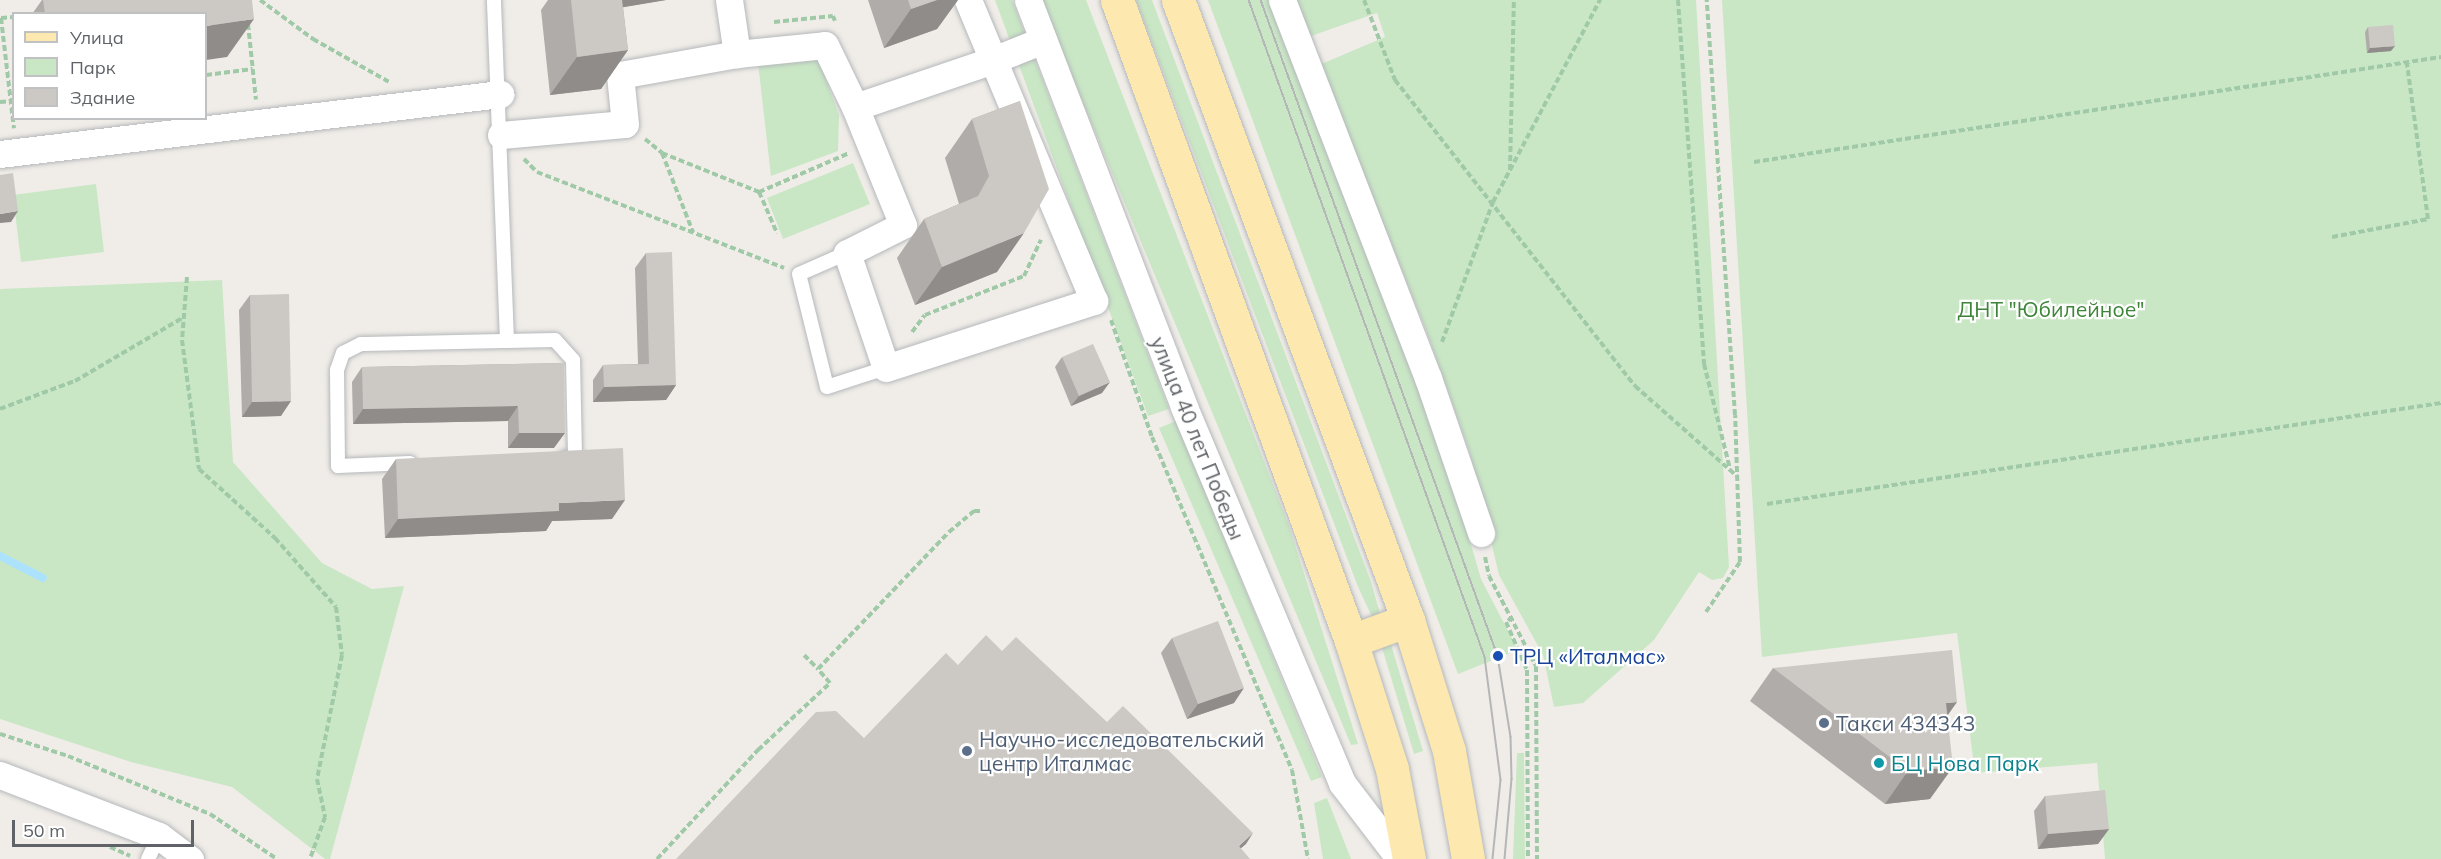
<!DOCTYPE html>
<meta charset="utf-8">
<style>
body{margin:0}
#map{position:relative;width:2441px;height:859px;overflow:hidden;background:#f0ede8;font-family:Mulish,sans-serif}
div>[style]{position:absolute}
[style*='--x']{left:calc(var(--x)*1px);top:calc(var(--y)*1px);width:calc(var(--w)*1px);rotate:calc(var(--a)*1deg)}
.green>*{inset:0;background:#c9e7c5}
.stream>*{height:8px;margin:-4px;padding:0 4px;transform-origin:4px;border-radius:4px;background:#ace2fc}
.path>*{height:4px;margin-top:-2px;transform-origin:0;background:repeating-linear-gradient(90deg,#a0caa7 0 6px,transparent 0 9px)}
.roads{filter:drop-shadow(0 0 2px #b5b8bb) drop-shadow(0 0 2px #b5b8bb)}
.lane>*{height:14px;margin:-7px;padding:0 7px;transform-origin:7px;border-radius:7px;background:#fff}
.street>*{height:27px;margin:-13.5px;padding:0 13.5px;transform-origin:13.5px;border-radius:13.5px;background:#fff}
.primary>*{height:33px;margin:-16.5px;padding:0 16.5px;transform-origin:16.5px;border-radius:16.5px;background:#fde8b0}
.tram>*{height:1.5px;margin:-0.75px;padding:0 0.75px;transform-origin:0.75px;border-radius:0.75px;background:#b5b6b7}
.wall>*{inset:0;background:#afaca9}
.shaded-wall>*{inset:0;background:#8f8c89}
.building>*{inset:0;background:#ccc8c4}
.dots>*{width:16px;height:16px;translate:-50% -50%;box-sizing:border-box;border:3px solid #fff;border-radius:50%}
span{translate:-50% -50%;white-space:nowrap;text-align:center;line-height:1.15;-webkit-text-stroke:4.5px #fff;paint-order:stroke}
.park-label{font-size:21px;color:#3d8538}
.street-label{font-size:21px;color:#5f6367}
.transit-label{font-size:21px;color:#164399}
.left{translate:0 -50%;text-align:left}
.service-label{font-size:21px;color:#4e5e75}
.culture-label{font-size:21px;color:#0d838f}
.legend{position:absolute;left:12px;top:12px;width:195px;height:108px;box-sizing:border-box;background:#fff;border:2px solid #bfc1c2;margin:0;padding:8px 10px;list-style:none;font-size:18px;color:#5f6367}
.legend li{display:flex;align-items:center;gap:12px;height:30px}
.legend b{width:30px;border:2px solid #bfc1c2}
.scale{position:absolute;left:12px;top:820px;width:182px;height:27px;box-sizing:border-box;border:3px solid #5f6367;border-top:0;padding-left:8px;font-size:18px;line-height:21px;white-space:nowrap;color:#5f6367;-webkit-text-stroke:4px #fff;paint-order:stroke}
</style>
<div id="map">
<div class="green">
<div style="clip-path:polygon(995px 0,1012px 0,1169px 409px,1148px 416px)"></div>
<div style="clip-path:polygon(1040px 0,1086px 0,1289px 526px,1358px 744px,1351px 745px)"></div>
<div style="clip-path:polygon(1136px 0,1152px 0,1371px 582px,1381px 617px,1374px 621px,1358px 587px)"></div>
<div style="clip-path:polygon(1208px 0,1271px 0,1446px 458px,1481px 579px,1518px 650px,1458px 674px)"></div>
<div style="clip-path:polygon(1294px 0,1696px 0,1729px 567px,1723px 578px,1712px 580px,1699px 572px,1654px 640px,1583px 703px,1554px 707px,1543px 655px,1499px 575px,1470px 453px,1426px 330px,1319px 65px,1385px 37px,1377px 13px,1308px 37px)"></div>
<div style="clip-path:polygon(1722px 0,2441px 0,2441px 859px,2105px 859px,2097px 763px,1975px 773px,1957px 633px,1762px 657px)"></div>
<div style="clip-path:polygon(818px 58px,839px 115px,838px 151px,771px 176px,758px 63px)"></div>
<div style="clip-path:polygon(853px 163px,870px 204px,783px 239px,767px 198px)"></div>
<div style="clip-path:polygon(96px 184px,104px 252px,21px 262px,13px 195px)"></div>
<div style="clip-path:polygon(222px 280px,233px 462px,322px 563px,372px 589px,404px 586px,330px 859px,325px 859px,232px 787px,131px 762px,0 719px,0 289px)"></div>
<div style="clip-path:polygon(1176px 421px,1322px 777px,1311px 781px,1159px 428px)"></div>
<div style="clip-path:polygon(1389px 638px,1423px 751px,1414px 754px,1380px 641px)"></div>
<div style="clip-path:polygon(1517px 753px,1524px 753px,1525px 859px,1513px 859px)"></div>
<div style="clip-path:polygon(1327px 798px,1351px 859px,1323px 859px,1314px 803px)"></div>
</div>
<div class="stream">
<div style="--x:0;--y:556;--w:48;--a:27.1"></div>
</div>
<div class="path">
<div style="--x:260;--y:0;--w:66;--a:36.3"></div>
<div style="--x:313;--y:39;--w:87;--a:29.5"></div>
<div style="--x:1364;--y:0;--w:86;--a:68.8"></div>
<div style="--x:1395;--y:80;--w:389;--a:51.9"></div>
<div style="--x:1635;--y:386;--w:137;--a:41.5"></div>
<div style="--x:1678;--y:0;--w:365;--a:85.9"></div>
<div style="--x:1704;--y:364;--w:108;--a:76.1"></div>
<div style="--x:1;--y:18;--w:111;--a:83.3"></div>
<div style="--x:1;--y:18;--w:13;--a:-4"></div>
<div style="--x:774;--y:22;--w:59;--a:-5.8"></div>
<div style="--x:833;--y:16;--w:5;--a:68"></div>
<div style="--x:248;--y:24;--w:76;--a:84"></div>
<div style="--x:206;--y:75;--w:47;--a:-7.3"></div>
<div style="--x:0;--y:102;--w:14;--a:-4"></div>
<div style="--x:645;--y:139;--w:22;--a:39"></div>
<div style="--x:662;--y:153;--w:85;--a:68.6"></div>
<div style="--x:662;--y:153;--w:105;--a:21.9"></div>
<div style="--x:759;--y:192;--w:45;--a:66.3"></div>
<div style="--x:524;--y:159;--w:18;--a:45"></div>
<div style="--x:537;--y:172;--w:265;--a:21.2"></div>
<div style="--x:1754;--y:162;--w:695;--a:-8.69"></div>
<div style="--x:1510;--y:170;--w:170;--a:-88.7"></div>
<div style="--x:759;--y:192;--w:98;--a:-23.4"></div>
<div style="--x:2332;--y:237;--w:98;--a:-10.6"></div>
<div style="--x:2428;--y:219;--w:157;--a:-97.7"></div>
<div style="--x:187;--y:277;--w:63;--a:94.5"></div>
<div style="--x:182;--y:340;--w:130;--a:82.5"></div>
<div style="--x:199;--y:469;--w:103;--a:42.2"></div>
<div style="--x:275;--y:538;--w:92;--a:48.5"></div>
<div style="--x:336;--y:607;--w:48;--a:82.9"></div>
<div style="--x:342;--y:655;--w:126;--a:101.4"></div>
<div style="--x:317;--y:779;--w:39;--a:78"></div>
<div style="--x:325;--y:817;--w:45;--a:109.7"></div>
<div style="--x:1111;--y:320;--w:124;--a:70.7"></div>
<div style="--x:1152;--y:437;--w:361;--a:67.2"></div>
<div style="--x:1292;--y:770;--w:90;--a:79.8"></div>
<div style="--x:912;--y:332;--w:21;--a:-53"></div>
<div style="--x:925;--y:315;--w:106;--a:-21.5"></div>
<div style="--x:1024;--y:276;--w:40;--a:-65"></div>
<div style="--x:1442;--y:342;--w:149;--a:-70"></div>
<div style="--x:1493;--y:202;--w:229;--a:-62.1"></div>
<div style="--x:0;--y:409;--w:80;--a:-20.5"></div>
<div style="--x:75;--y:381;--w:126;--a:-30.4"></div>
<div style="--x:1767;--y:504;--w:682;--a:-8.52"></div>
<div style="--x:1485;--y:557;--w:19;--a:78"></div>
<div style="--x:1489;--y:576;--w:102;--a:62.4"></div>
<div style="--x:1536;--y:666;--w:193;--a:89.7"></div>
<div style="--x:1706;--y:612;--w:60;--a:-55.8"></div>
<div style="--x:1740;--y:562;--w:147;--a:-91.9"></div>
<div style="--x:1735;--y:415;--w:416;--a:-93.9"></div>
<div style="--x:1513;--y:617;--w:9;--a:144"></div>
<div style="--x:1506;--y:622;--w:52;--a:66.4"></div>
<div style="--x:1527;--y:670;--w:189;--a:89.7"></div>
<div style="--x:804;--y:655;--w:20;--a:45"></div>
<div style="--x:0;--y:734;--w:71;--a:17.9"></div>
<div style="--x:68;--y:756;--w:153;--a:22.2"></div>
<div style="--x:210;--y:814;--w:81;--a:33.9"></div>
<div style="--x:110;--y:847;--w:22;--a:24"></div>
<div style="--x:657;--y:859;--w:149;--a:-47.2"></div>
<div style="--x:758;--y:750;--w:98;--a:-42.9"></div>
<div style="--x:830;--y:683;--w:18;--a:-131"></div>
<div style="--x:818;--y:669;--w:190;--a:-46.3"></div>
<div style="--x:949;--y:532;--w:33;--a:-40"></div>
<div style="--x:974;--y:511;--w:8;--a:0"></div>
</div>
<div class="roads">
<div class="lane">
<div style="--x:847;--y:253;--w:52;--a:156.4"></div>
<div style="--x:799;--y:274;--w:116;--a:76.1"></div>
<div style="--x:827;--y:387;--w:62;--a:-17.9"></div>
<div style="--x:507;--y:341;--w:48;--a:-1.2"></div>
<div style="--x:555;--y:340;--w:27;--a:48"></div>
<div style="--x:573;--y:360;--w:98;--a:88.8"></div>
<div style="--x:575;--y:458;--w:11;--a:180"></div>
<div style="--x:410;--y:463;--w:72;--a:177.6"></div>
<div style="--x:338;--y:466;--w:96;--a:-90.6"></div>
<div style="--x:337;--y:370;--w:18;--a:-71"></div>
<div style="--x:343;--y:353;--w:20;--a:-27"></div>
<div style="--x:361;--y:344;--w:146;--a:-1.2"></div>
<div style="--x:507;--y:341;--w:341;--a:-92.2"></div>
<div style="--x:148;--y:859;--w:25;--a:-64"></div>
</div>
<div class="street">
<div style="--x:729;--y:0;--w:55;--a:81.6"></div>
<div style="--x:737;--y:54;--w:88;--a:-5.8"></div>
<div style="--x:825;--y:45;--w:69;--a:64.2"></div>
<div style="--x:855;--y:107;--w:146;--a:-18.8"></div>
<div style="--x:993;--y:60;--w:65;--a:-112.6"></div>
<div style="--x:1028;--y:0;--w:436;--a:69"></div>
<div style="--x:1184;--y:407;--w:408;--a:67.2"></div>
<div style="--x:1342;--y:783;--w:96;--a:52.7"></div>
<div style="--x:1282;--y:0;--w:405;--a:68.9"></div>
<div style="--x:1428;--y:378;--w:164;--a:71.1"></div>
<div style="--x:855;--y:107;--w:127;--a:67.9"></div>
<div style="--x:903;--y:225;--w:63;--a:153.4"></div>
<div style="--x:847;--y:253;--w:121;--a:71.3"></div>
<div style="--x:886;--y:368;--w:219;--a:-17.9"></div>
<div style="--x:1094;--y:301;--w:261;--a:-112.7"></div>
<div style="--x:993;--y:60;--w:54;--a:-21.8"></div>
<div style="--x:501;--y:135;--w:124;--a:-5.1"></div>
<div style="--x:625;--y:124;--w:49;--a:-95.8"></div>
<div style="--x:620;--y:75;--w:119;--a:-10.2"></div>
<div style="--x:0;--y:154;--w:504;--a:-6.84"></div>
<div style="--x:0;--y:775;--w:170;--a:21"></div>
<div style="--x:159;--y:836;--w:39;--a:37"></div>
</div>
<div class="primary">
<div style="--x:1117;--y:0;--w:682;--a:69.95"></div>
<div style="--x:1351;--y:641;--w:134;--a:72.2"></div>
<div style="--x:1392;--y:769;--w:92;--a:79.3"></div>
<div style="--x:1178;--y:0;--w:661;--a:69.65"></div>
<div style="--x:1408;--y:620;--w:137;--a:72.6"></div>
<div style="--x:1449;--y:751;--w:110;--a:80"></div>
<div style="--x:1351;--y:641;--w:61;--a:-20.2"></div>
</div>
</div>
<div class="tram">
<div style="--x:1249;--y:0;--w:698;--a:70.24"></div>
<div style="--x:1485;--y:657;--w:124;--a:82.6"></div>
<div style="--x:1501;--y:780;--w:79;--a:95.8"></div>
<div style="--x:1261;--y:0;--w:697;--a:70.14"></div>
<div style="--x:1498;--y:656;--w:82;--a:80.9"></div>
<div style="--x:1511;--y:737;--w:42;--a:88.6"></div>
<div style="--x:1512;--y:779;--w:80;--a:95"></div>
</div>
<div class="wall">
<div style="clip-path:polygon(42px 0,252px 0,227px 57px,206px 14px,32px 14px)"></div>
<div style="clip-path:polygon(548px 0,666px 0,623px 7px,628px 50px,601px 89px,550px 95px,541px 10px)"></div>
<div style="clip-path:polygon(868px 0,958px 0,937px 29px,884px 48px)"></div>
<div style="clip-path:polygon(2368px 27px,2391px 51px,2367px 53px,2365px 32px)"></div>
<div style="clip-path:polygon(1020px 101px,997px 272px,915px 305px,897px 258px,924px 219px,959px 204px,945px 158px,972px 119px)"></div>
<div style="clip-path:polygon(646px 253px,676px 385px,666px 400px,593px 402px,593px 380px,603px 365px,638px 364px,635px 268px)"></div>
<div style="clip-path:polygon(250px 295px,281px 416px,242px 417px,239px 310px)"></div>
<div style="clip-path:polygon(1062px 357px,1102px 393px,1071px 406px,1055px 367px)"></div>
<div style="clip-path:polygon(564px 363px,554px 448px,508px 448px,508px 421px,353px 424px,352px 382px,362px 367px)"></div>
<div style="clip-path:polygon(396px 459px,612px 519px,552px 521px,546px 531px,385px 538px,382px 479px)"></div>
<div style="clip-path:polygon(1172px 638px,1234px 703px,1187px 719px,1161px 653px)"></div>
<div style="clip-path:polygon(1773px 668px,1948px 715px,1930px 799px,1885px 804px,1750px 701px)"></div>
<div style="clip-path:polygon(2045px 796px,2109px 829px,2098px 844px,2038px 849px,2034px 811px)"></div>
</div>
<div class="shaded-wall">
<div style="clip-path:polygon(612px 0,666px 0,607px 10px)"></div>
<div style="clip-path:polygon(937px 0,958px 0,937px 29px,884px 48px,911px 9px)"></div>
<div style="clip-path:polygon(254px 19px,227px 57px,206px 60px,206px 26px)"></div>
<div style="clip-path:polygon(2395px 46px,2391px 51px,2367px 53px,2370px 48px)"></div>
<div style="clip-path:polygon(628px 50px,601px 89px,550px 95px,577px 57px)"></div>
<div style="clip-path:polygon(18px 211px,11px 222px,0 223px,0 214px)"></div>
<div style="clip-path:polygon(1024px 233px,997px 272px,915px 305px,942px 267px)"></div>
<div style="clip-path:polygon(1110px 382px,1102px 393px,1071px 406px,1079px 396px)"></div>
<div style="clip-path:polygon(676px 385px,666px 400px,593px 402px,604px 387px)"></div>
<div style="clip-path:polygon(291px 401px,281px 416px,242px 417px,252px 402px)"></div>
<div style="clip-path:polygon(518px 406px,508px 421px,353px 424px,363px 409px)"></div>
<div style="clip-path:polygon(519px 433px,565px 433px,554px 448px,508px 448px)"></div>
<div style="clip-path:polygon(625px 500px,612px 519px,552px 521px,546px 531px,385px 538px,398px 519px,559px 503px)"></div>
<div style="clip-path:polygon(1244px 688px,1234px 703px,1187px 719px,1198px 704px)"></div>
<div style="clip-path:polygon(1957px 702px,1934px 735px,1946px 703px)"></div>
<div style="clip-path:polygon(1953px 767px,1930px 799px,1885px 804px,1908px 771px)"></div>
<div style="clip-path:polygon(2109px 829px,2098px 844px,2038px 849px,2048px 834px)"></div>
<div style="clip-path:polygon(1253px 833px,1246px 844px,1232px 856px,1239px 846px)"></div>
</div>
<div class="building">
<div style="clip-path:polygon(43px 0,252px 0,254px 19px,206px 26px,206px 14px,45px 14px)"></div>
<div style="clip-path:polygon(571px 0,622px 0,628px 50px,577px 57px)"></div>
<div style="clip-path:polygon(908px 0,937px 0,911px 9px)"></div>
<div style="clip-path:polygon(2393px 25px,2395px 46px,2370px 48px,2368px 27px)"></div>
<div style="clip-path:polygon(1020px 101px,1049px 189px,1024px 233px,942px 267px,924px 219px,978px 196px,989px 176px,972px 119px)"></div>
<div style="clip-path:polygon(13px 173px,18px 211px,0 214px,0 175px)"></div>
<div style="clip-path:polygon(672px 252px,676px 385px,604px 387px,603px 365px,649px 364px,646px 253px)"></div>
<div style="clip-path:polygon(289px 294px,291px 401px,252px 402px,250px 295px)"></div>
<div style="clip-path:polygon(1093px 344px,1110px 382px,1079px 396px,1062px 357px)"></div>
<div style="clip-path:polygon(564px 363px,565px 433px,519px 433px,518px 406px,363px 409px,362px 367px)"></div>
<div style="clip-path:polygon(623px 448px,625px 500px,559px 503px,559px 511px,398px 519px,396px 459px)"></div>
<div style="clip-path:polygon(1218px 621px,1244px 688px,1198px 704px,1172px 638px)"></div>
<div style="clip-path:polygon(986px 635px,1002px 651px,1016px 637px,1107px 722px,1123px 706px,1253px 833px,1239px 846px,1250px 859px,676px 859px,816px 712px,836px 711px,864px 738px,946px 653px,958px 665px)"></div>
<div style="clip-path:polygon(1952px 650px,1957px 702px,1946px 703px,1953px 767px,1908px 771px,1773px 668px)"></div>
<div style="clip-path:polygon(2105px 790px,2109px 829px,2048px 834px,2045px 796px)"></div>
</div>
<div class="dots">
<div style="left:1498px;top:656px;background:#1a4fb4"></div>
<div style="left:1824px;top:723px;background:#5c6f8a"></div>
<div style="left:967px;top:751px;background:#5c6f8a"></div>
<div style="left:1879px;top:763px;background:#0f9aa8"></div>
</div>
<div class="park-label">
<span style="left:2051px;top:309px">ДНТ "Юбилейное"</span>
</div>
<div class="street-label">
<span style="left:1198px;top:438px;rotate:68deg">улица 40 лет Победы</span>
</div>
<div class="transit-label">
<span class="left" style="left:1510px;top:656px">ТРЦ «Италмас»</span>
</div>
<div class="service-label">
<span class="left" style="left:1836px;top:723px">Такси 434343</span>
<span class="left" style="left:979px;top:751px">Научно-исследовательский<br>центр Италмас</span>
</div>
<div class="culture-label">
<span class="left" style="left:1891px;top:763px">БЦ Нова Парк</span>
</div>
<ul class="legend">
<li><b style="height:8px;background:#fde8b0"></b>Улица</li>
<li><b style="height:16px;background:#c9e7c5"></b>Парк</li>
<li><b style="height:16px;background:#ccc8c4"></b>Здание</li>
</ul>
<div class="scale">50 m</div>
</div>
